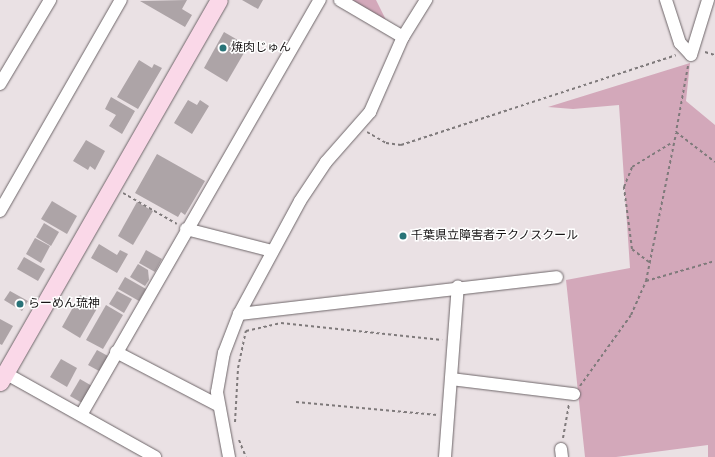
<!DOCTYPE html>
<meta charset="utf-8">
<style>
body{margin:0}
#map{position:relative;width:715px;height:457px;overflow:hidden;background:#eae1e4;font-family:"Crimson Pro","Noto Sans JP",serif}
div>[style]{position:absolute}
[style*='--x']{left:calc(var(--x)*1px);top:calc(var(--y)*1px);width:calc(var(--w)*1px);rotate:calc(var(--a)*1deg)}
.green>*{inset:0;background:#d3a8ba}
.building>*{inset:0;background:#ada4a7}
.path>*{height:2px;margin-top:-1px;transform-origin:0;background:repeating-linear-gradient(90deg,#7f7a7b 0 3px,transparent 0 6px)}
.roads{filter:drop-shadow(0 0 1px #6e6669) drop-shadow(0 0 1px #6e6669)}
.street>*{height:12px;margin:-6px;padding:0 6px;transform-origin:6px;border-radius:6px;background:#fff}
.secondary>*{height:17px;margin:-8.5px;padding:0 8.5px;transform-origin:8.5px;border-radius:8.5px;background:#fad8e8}
.dots>*{width:11px;height:11px;translate:-50% -50%;box-sizing:border-box;border:2px solid #fff;border-radius:50%}
span{translate:-50% -50%;white-space:nowrap;text-align:center;line-height:1.15;-webkit-text-stroke:3px #fff;paint-order:stroke}
.poi-label{font-size:12px;color:#181516}
.left{translate:0 -50%;text-align:left}
</style>
<div id="map">
<div class="green">
<div style="clip-path:polygon(351px 0,376px 0,386px 20px)"></div>
<div style="clip-path:polygon(690px 63px,686px 101px,715px 125px,715px 457px,708px 457px,708px 445px,616px 457px,585px 457px,566px 280px,630px 268px,619px 105px,573px 109px,548px 107px)"></div>
</div>
<div class="building">
<div style="clip-path:polygon(187px 0,182px 9px,192px 15px,185px 27px,140px 1px)"></div>
<div style="clip-path:polygon(242px 0,263px 0,258px 9px)"></div>
<div style="clip-path:polygon(224px 32px,248px 46px,227px 82px,204px 68px)"></div>
<div style="clip-path:polygon(139px 60px,152px 68px,154px 64px,162px 68px,138px 109px,117px 97px)"></div>
<div style="clip-path:polygon(111px 97px,135px 111px,122px 134px,109px 126px,116px 115px,105px 109px)"></div>
<div style="clip-path:polygon(188px 100px,197px 105px,200px 100px,209px 106px,192px 134px,174px 123px)"></div>
<div style="clip-path:polygon(86px 140px,105px 151px,95px 170px,90px 166px,88px 170px,73px 161px)"></div>
<div style="clip-path:polygon(157px 154px,205px 181px,185px 215px,181px 212px,178px 217px,135px 193px)"></div>
<div style="clip-path:polygon(52px 201px,77px 216px,67px 234px,41px 219px)"></div>
<div style="clip-path:polygon(137px 202px,153px 211px,133px 245px,118px 236px)"></div>
<div style="clip-path:polygon(44px 223px,59px 232px,51px 246px,36px 237px)"></div>
<div style="clip-path:polygon(35px 238px,50px 246px,41px 263px,26px 254px)"></div>
<div style="clip-path:polygon(99px 244px,117px 255px,120px 250px,128px 254px,117px 273px,91px 258px)"></div>
<div style="clip-path:polygon(146px 250px,162px 259px,155px 272px,139px 263px)"></div>
<div style="clip-path:polygon(24px 257px,45px 269px,38px 281px,17px 269px)"></div>
<div style="clip-path:polygon(138px 264px,148px 270px,149px 280px,145px 286px,130px 277px)"></div>
<div style="clip-path:polygon(125px 277px,146px 289px,139px 301px,118px 289px)"></div>
<div style="clip-path:polygon(10px 291px,28px 301px,22px 311px,4px 300px)"></div>
<div style="clip-path:polygon(117px 291px,132px 299px,124px 313px,109px 304px)"></div>
<div style="clip-path:polygon(80px 295px,99px 305px,80px 338px,62px 327px)"></div>
<div style="clip-path:polygon(106px 305px,123px 315px,103px 349px,86px 340px)"></div>
<div style="clip-path:polygon(0 319px,13px 326px,2px 345px,0 344px)"></div>
<div style="clip-path:polygon(97px 350px,108px 356px,99px 371px,88px 365px)"></div>
<div style="clip-path:polygon(61px 359px,77px 368px,67px 387px,50px 377px)"></div>
<div style="clip-path:polygon(80px 379px,92px 386px,82px 403px,70px 396px)"></div>
</div>
<div class="path">
<div style="--x:705;--y:52;--w:10;--a:17"></div>
<div style="--x:688;--y:66;--w:67;--a:100.3"></div>
<div style="--x:676;--y:132;--w:49;--a:37.6"></div>
<div style="--x:367;--y:132;--w:22;--a:30"></div>
<div style="--x:386;--y:143;--w:15;--a:8"></div>
<div style="--x:401;--y:145;--w:289;--a:-18.1"></div>
<div style="--x:123;--y:193;--w:62;--a:29.9"></div>
<div style="--x:649;--y:262;--w:21;--a:-143"></div>
<div style="--x:632;--y:249;--w:63;--a:-97.4"></div>
<div style="--x:624;--y:187;--w:22;--a:-68"></div>
<div style="--x:632;--y:167;--w:48;--a:-31.4"></div>
<div style="--x:646;--y:281;--w:72;--a:-16.2"></div>
<div style="--x:580;--y:386;--w:87;--a:-54.3"></div>
<div style="--x:631;--y:315;--w:37;--a:-66"></div>
<div style="--x:646;--y:281;--w:151;--a:-78.5"></div>
<div style="--x:296;--y:402;--w:142;--a:5.3"></div>
<div style="--x:235;--y:422;--w:54;--a:-86.8"></div>
<div style="--x:238;--y:368;--w:38;--a:-78"></div>
<div style="--x:246;--y:331;--w:36;--a:-13"></div>
<div style="--x:281;--y:323;--w:162;--a:6"></div>
<div style="--x:563;--y:438;--w:34;--a:-80"></div>
<div style="--x:239;--y:440;--w:18;--a:68"></div>
</div>
<div class="roads">
<div class="street">
<div style="--x:340;--y:0;--w:73;--a:30.4"></div>
<div style="--x:666;--y:0;--w:45;--a:72"></div>
<div style="--x:680;--y:43;--w:16;--a:47"></div>
<div style="--x:691;--y:55;--w:58;--a:-72.8"></div>
<div style="--x:0;--y:84;--w:98;--a:-59.2"></div>
<div style="--x:0;--y:211;--w:243;--a:-60.2"></div>
<div style="--x:186;--y:229;--w:89;--a:14.3"></div>
<div style="--x:239;--y:314;--w:320;--a:-6.6"></div>
<div style="--x:116;--y:352;--w:115;--a:27.5"></div>
<div style="--x:5;--y:373;--w:172;--a:29.2"></div>
<div style="--x:451;--y:379;--w:124;--a:7"></div>
<div style="--x:81;--y:415;--w:479;--a:-60.1"></div>
<div style="--x:561;--y:449;--w:8;--a:83"></div>
<div style="--x:229;--y:457;--w:66;--a:-100.5"></div>
<div style="--x:217;--y:392;--w:40;--a:-80"></div>
<div style="--x:224;--y:353;--w:42;--a:-69"></div>
<div style="--x:239;--y:314;--w:128;--a:-61.6"></div>
<div style="--x:300;--y:201;--w:47;--a:-56.3"></div>
<div style="--x:326;--y:162;--w:67;--a:-48.7"></div>
<div style="--x:370;--y:112;--w:82;--a:-66.3"></div>
<div style="--x:403;--y:37;--w:44;--a:-58.1"></div>
<div style="--x:445;--y:457;--w:171;--a:-85.7"></div>
</div>
<div class="secondary">
<div style="--x:0;--y:382;--w:440;--a:-60.2"></div>
</div>
</div>
<div class="dots">
<div style="left:223px;top:48px;background:#287378"></div>
<div style="left:403px;top:236px;background:#287378"></div>
<div style="left:20px;top:304px;background:#287378"></div>
</div>
<div class="poi-label">
<span class="left" style="left:231px;top:48px">焼肉じゅん</span>
<span class="left" style="left:411px;top:236px">千葉県立障害者テクノスクール</span>
<span class="left" style="left:28px;top:304px">らーめん琉神</span>
</div>
</div>
